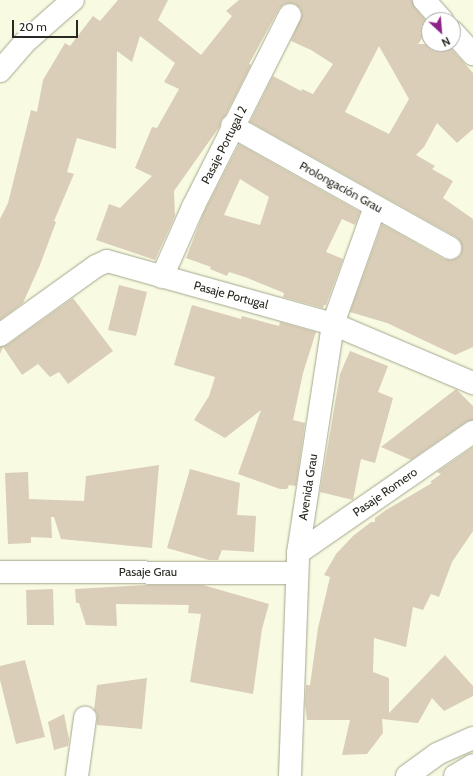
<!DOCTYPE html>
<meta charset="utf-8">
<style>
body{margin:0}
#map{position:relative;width:473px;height:776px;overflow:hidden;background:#f8fae1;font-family:Cabin,sans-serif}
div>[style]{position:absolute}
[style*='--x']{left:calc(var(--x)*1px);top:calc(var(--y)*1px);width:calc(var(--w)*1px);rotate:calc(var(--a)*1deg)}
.building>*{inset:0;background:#daceb8}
.roads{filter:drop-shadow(0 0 1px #a4a68f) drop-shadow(0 0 1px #a4a68f)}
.minor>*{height:22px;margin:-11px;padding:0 11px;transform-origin:11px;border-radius:11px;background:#fff}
.major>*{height:22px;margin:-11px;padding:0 11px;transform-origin:11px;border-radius:11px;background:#fff}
span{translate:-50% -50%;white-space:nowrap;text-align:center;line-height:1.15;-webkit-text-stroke:3px #fff;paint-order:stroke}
.street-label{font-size:12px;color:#282920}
.north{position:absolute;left:421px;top:12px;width:40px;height:40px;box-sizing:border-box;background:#fff;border:1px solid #a9a9a6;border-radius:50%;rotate:154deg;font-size:11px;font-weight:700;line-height:16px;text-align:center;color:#282920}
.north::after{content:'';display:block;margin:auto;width:14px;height:18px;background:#8c2388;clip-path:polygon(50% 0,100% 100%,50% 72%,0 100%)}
.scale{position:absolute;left:12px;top:20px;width:66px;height:18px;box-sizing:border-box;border:2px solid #282920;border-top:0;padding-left:5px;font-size:12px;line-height:14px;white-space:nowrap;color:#282920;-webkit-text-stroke:3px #fff;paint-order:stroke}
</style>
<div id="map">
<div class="building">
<div style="clip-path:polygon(evenodd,118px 0,168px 0,158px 20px,201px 55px,232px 16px,226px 11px,239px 0,412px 0,415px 8px,429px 24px,429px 29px,418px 44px,447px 44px,473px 73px,473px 129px,457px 143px,437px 123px,424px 147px,416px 155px,435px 166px,432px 169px,453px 181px,443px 198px,473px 219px,473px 347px,455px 355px,387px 323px,350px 312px,382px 224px,444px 259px,451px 260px,457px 258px,461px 254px,462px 247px,460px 241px,456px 237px,250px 122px,273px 76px,301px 91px,302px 89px,313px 94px,333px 64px,311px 50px,291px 41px,302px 15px,300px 8px,295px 4px,290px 3px,284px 4px,279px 9px,249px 64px,251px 65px,225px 116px,221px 120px,220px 126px,174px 191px,175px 216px,155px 260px,96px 240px,109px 204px,120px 208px,152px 176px,135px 168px,152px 127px,157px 128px,179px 89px,164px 82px,175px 63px,140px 36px,132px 62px,117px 51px,116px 149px,77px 138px,67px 172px,74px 174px,54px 221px,56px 222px,40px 265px,23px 303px,0 320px,0 219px,8px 203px,31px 110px,37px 112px,43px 80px,65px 43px,70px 46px,93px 16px,100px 21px,118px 0,379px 46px,409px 99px,389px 134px,345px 112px,379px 46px)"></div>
<div style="clip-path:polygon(evenodd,239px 144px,360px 212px,355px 225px,342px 219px,326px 252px,343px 259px,326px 305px,324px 305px,323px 308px,283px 297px,284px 293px,245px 277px,229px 272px,227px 276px,210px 269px,211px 267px,186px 258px,204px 212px,239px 144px,240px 179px,269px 197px,260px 225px,224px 215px,240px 179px)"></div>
<div style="clip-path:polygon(119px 285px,147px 292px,136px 336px,108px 330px)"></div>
<div style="clip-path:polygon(73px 298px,113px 351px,68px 384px,59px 372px,50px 377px,38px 364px,22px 375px,3px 347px,0 354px,0 347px,7px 345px)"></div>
<div style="clip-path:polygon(192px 305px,241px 319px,242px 316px,279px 326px,280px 322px,316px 332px,303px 373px,293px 420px,305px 423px,296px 486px,289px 485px,287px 489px,280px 489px,238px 474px,261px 410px,225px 438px,194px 420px,209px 396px,215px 377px,174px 365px)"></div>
<div style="clip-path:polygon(350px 351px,388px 366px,378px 392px,393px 398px,375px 463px,361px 459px,353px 500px,320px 492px,340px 374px)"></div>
<div style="clip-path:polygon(456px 389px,473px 406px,473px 420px,466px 422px,411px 460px,381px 447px)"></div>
<div style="clip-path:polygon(473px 447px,473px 531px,452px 562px,439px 597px,431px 594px,423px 610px,413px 607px,406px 647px,374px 638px,373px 672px,389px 678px,389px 713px,445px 655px,473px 686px,473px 696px,444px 711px,432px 698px,418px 723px,382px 719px,383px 733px,367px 754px,342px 755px,350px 720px,307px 720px,305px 704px,306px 685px,310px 685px,318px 628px,330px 577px,324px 575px,336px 554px,353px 536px,371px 522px,375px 522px,375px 518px,386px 510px,432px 483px,430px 482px,441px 474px,437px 472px)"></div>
<div style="clip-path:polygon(159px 465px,152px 548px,61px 539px,54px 517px,51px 517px,52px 538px,31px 537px,31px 543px,8px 544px,5px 473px,28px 472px,29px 499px,84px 501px,86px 476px)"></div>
<div style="clip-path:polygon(190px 469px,240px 483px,237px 515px,256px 516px,254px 552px,222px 550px,218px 560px,209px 560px,167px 548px)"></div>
<div style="clip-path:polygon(145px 585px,203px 585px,269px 604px,262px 629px,253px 694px,190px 682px,201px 614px,188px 613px,189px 605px,116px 604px,117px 626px,86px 625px,79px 603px,76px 603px,75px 589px)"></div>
<div style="clip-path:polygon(53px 589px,54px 625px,27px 625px,26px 590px)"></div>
<div style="clip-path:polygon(25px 660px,45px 737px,16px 744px,0 680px,0 666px)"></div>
<div style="clip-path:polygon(147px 678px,142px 729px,97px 725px,97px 714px,94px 710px,97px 685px)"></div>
<div style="clip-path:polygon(64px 714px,69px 739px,68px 746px,54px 750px,48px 722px)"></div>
</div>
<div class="roads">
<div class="minor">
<div style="--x:424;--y:0;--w:27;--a:48"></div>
<div style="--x:453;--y:32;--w:30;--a:48"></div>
<div style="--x:0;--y:71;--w:37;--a:-49"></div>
<div style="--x:24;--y:43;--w:65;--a:-41.3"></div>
<div style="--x:232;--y:126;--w:250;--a:29.2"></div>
<div style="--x:162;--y:277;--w:77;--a:-66.1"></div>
<div style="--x:193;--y:207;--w:215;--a:-63.2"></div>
<div style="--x:0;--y:335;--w:118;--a:-35.7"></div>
<div style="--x:96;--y:266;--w:12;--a:-24"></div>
<div style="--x:107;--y:261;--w:235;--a:15.6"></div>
<div style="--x:333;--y:324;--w:152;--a:22.9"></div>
<div style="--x:298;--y:553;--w:213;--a:-34.7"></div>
<div style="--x:0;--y:572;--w:297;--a:0.2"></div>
<div style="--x:77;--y:776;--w:59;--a:-82.1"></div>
<div style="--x:290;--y:776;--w:223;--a:-87.9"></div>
<div style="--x:298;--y:553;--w:232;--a:-81.3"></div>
<div style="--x:333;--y:324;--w:124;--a:-70.3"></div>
</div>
<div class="major">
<div style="--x:407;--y:776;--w:37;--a:-36"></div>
<div style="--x:437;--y:754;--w:39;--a:-24"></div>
<div style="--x:455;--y:776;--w:21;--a:-31"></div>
</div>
</div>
<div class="street-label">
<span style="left:224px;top:145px;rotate:-63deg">Pasaje Portugal 2</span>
<span style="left:341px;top:187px;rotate:29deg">Prolongación Grau</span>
<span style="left:231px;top:295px;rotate:15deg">Pasaje Portugal</span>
<span style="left:308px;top:487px;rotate:-81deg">Avenida Grau</span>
<span style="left:385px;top:492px;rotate:-35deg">Pasaje Romero</span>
<span style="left:148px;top:572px">Pasaje Grau</span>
</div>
<div class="north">N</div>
<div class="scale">20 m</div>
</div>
